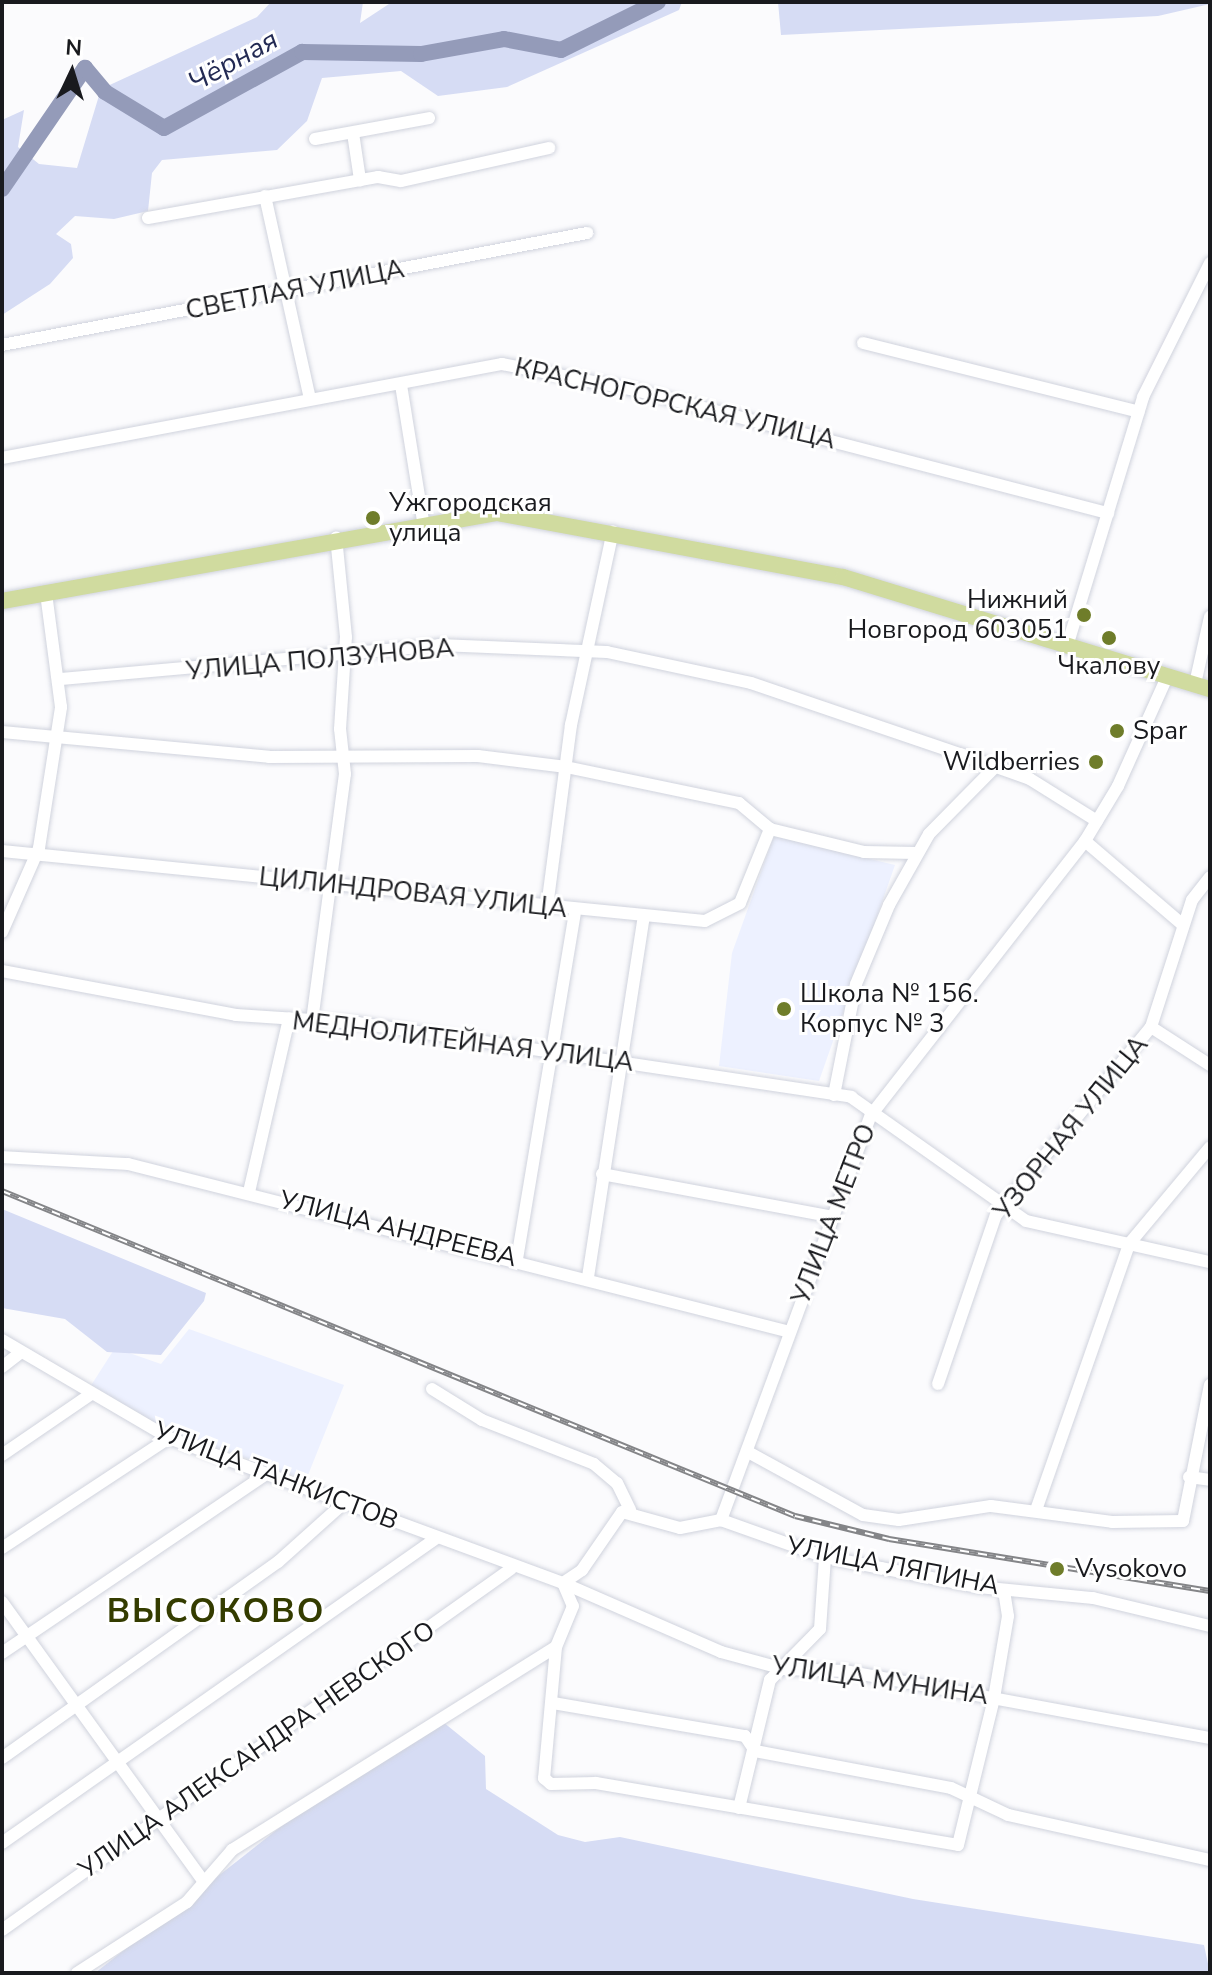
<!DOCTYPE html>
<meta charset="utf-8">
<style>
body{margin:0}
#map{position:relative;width:1212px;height:1975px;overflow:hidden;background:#fbfbfd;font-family:"Nunito Sans",sans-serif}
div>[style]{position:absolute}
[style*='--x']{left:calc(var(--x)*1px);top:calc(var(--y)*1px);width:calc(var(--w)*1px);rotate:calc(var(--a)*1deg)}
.built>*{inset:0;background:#edf1ff}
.green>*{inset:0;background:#d6dcf4}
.river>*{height:16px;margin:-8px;padding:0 8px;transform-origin:8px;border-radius:8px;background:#949bb9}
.roads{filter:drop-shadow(0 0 2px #d0d3dd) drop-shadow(0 0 2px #d0d3dd)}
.minor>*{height:12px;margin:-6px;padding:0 6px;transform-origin:6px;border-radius:6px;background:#fff}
.major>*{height:16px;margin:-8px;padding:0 8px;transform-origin:8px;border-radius:8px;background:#d0db9f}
.rail>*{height:6px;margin-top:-3px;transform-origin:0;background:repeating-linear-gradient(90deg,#fff 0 9px,#848588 0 18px);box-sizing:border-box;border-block:2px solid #848588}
.dots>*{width:22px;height:22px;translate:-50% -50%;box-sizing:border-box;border:4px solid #fff;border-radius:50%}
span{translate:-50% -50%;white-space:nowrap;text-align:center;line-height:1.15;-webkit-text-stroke:6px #fff;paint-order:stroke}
.street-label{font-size:26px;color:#191a1e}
.poi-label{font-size:26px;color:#191a1e}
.left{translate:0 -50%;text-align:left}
.right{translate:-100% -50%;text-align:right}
.water-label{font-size:28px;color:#232a53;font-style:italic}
.district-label{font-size:34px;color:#343c00;font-weight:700;letter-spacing:2px}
.frame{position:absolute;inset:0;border:4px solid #191a1e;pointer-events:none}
.north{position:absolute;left:32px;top:32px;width:80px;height:80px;-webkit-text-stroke:6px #fff;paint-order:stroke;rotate:4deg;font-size:22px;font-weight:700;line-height:32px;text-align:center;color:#191a1e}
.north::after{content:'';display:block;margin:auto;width:28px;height:36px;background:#191a1e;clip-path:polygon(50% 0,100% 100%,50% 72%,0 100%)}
</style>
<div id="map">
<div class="built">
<div style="clip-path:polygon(774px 836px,895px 865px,819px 1081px,719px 1066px,732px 953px)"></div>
<div style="clip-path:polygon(189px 1329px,344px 1385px,306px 1480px,126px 1414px,90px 1387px,115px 1348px,161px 1364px)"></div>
</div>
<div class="green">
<div style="clip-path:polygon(271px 2px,363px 2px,360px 23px,392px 2px,682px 2px,679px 10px,507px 87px,438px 96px,401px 71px,322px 78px,307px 121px,277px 150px,162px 160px,152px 173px,148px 211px,114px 219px,75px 216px,56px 234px,71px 244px,73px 258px,50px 284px,2px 315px,2px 120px,24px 110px,18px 147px,39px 164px,77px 168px,101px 89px,257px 17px)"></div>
<div style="clip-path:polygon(778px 2px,1210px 2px,1210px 4px,1158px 16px,781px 35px)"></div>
<div style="clip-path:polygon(2px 1209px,206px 1293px,204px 1301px,161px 1355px,107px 1352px,65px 1319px,2px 1308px)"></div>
<div style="clip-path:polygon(443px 1722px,485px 1756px,486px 1789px,558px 1835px,585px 1842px,620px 1837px,913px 1899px,1204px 1945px,1210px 1973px,95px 1973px,330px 1788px)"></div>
</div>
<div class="river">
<div style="--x:2;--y:189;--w:147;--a:-55.6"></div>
<div style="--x:85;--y:68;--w:31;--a:50"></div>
<div style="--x:105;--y:92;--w:69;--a:31.4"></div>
<div style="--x:164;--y:128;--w:158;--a:-28.8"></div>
<div style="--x:302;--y:52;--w:119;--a:1"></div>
<div style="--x:421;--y:54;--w:84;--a:-10.2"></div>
<div style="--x:504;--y:39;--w:58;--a:10.9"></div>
<div style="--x:561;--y:50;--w:108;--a:-26.3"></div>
</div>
<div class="roads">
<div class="minor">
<div style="--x:353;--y:133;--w:48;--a:81.5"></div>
<div style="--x:315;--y:139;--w:116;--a:-10.4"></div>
<div style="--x:265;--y:196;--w:208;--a:77.5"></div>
<div style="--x:148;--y:218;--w:234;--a:-10.1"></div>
<div style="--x:378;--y:177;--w:23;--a:10"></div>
<div style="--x:401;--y:181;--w:152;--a:-12.6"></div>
<div style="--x:863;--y:343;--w:284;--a:14"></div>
<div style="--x:2;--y:345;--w:596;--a:-10.84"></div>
<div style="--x:401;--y:385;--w:138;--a:80.8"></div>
<div style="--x:2;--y:458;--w:509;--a:-10.65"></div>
<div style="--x:502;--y:364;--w:136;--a:11.1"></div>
<div style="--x:635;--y:390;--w:489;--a:14.6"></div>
<div style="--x:1068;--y:643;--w:257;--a:-73"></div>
<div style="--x:1143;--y:397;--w:150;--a:-63.4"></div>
<div style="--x:61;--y:679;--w:380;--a:-5.1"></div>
<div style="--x:439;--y:645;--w:168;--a:2.4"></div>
<div style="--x:607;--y:652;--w:147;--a:12.1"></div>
<div style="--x:751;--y:683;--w:221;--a:18.8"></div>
<div style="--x:960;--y:754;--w:74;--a:19.7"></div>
<div style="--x:1030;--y:779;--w:79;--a:32.1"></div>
<div style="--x:1195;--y:684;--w:69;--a:-77.4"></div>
<div style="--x:2;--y:732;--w:268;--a:5.3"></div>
<div style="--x:269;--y:757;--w:209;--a:-0.3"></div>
<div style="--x:478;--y:756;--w:89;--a:7.1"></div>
<div style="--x:566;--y:767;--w:177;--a:11.8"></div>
<div style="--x:739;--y:803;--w:40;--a:40"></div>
<div style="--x:770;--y:829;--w:97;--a:13.7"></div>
<div style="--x:864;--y:852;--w:52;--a:1.1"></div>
<div style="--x:1085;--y:841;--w:129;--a:40.6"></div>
<div style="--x:2;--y:851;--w:706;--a:5.69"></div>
<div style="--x:705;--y:921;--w:39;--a:-27"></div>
<div style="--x:740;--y:903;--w:80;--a:-67.9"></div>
<div style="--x:547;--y:907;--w:184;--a:-82.5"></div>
<div style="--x:571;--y:725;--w:198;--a:-77.8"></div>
<div style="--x:2;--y:932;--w:92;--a:-66.2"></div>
<div style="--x:39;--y:848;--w:143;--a:-81.1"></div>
<div style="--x:61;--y:707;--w:115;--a:-97.5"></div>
<div style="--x:2;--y:971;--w:238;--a:10.6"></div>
<div style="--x:236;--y:1015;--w:122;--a:3.8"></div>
<div style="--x:358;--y:1023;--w:499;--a:8.5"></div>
<div style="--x:851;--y:1097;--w:214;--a:35.3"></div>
<div style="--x:1026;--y:1221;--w:189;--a:12.6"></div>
<div style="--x:312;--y:1021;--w:249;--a:-82.4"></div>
<div style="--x:345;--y:774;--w:45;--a:-96.3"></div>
<div style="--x:340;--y:729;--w:92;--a:-86.3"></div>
<div style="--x:346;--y:637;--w:100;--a:-95.7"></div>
<div style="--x:1151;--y:1027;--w:70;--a:32.8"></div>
<div style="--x:834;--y:1095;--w:113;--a:-78.8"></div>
<div style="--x:856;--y:984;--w:86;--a:-67.3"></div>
<div style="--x:889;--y:905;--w:81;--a:-60.6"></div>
<div style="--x:929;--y:834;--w:93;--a:-45.4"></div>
<div style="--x:2;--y:1157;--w:126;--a:3.2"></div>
<div style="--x:128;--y:1164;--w:683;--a:14.24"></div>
<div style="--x:602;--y:1174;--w:231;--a:10.5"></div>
<div style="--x:249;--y:1192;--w:178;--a:-77"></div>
<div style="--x:517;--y:1259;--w:353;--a:-80.5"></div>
<div style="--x:588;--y:1277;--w:364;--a:-81.2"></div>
<div style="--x:2;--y:1340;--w:194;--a:30.4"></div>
<div style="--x:169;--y:1438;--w:420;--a:20.2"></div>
<div style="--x:563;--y:1583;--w:172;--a:23.6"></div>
<div style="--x:721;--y:1652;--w:65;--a:15.1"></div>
<div style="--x:784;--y:1669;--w:61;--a:1.9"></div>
<div style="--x:845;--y:1671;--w:371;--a:10.4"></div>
<div style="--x:2;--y:1367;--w:24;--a:-38"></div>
<div style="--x:938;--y:1384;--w:179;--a:-71.1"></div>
<div style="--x:996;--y:1215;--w:244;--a:-50.5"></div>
<div style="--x:1151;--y:1027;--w:133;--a:-72.1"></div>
<div style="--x:1192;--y:900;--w:29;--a:-52"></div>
<div style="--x:432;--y:1389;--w:59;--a:31.8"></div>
<div style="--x:482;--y:1420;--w:120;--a:21.4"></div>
<div style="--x:594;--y:1464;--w:30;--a:40"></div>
<div style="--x:617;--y:1483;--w:30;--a:64"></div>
<div style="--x:748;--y:1452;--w:131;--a:28.7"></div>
<div style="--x:863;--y:1515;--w:36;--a:8"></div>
<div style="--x:899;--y:1520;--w:93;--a:-8.7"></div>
<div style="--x:991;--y:1506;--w:122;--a:7.5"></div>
<div style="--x:1112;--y:1522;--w:71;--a:-0.8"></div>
<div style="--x:1183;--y:1521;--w:139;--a:-78.8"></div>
<div style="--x:2;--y:1455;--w:108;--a:-34.4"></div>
<div style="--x:1189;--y:1477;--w:21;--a:8"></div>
<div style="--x:1036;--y:1510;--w:282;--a:-70.7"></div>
<div style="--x:1129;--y:1244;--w:126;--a:-50.1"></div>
<div style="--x:721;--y:1520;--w:110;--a:19.6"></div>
<div style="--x:825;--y:1557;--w:156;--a:11.1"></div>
<div style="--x:978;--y:1587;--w:116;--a:5.5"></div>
<div style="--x:1093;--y:1598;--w:120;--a:13.5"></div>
<div style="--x:2;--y:1548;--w:200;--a:-33.4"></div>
<div style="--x:563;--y:1583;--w:23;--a:-34"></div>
<div style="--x:582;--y:1570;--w:70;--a:-55.4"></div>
<div style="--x:622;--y:1512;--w:60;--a:15.4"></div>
<div style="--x:680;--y:1528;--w:42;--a:-11"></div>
<div style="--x:721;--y:1520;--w:432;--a:-69.7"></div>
<div style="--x:871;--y:1115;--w:348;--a:-52"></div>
<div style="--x:1085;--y:841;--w:64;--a:-59"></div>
<div style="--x:1118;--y:786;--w:122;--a:-65.8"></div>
<div style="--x:563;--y:1583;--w:25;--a:67"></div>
<div style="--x:573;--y:1606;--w:44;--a:112.5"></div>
<div style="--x:556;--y:1647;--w:132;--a:95.2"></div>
<div style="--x:544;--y:1778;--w:9;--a:41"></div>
<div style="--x:551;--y:1784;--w:45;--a:-1.3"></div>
<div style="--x:596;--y:1783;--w:367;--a:9.7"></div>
<div style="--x:958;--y:1845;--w:151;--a:-76.2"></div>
<div style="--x:994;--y:1698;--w:83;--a:-80.3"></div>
<div style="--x:1008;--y:1616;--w:26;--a:-99"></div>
<div style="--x:2;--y:1602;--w:345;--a:54.2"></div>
<div style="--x:2;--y:1653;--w:319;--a:-34.1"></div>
<div style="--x:553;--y:1703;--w:195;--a:9.8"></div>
<div style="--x:745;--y:1736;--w:18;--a:56"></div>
<div style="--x:755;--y:1751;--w:199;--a:10.7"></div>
<div style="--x:951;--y:1788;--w:63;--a:25.3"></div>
<div style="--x:1008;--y:1815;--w:207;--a:12.6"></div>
<div style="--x:2;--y:1758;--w:339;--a:-35.4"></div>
<div style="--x:278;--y:1562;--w:91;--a:-41.9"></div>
<div style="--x:739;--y:1808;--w:132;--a:-76.4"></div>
<div style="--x:770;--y:1680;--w:71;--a:-45.6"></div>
<div style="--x:820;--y:1629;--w:72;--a:-86"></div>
<div style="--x:2;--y:1843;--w:529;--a:-35.07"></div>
<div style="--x:2;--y:1930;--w:624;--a:-35.35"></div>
<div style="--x:77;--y:1973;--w:131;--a:-32.8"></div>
<div style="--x:187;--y:1902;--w:69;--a:-49.1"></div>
<div style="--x:232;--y:1850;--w:382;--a:-32.1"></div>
</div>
<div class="major">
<div style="--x:2;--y:601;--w:503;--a:-10.08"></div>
<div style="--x:497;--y:513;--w:352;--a:10.5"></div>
<div style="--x:843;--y:577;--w:384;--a:17"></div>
</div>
</div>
<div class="rail">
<div style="--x:2;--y:1191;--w:857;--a:22.29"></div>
<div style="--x:795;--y:1516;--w:97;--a:13.7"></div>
<div style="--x:889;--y:1539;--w:325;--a:9.2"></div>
</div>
<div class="dots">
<div style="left:373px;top:518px;background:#6f7d2a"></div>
<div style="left:1084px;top:615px;background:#6f7d2a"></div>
<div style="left:1109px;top:638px;background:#6f7d2a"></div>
<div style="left:1117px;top:731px;background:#6f7d2a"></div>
<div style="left:1096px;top:762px;background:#6f7d2a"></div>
<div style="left:784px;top:1009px;background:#6f7d2a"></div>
<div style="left:1057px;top:1569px;background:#6f7d2a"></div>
</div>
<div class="street-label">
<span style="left:295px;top:290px;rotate:-11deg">СВЕТЛАЯ УЛИЦА</span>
<span style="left:675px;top:404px;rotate:13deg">КРАСНОГОРСКАЯ УЛИЦА</span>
<span style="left:320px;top:660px;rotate:-5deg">УЛИЦА ПОЛЗУНОВА</span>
<span style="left:413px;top:893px;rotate:6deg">ЦИЛИНДРОВАЯ УЛИЦА</span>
<span style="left:463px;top:1042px;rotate:7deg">МЕДНОЛИТЕЙНАЯ УЛИЦА</span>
<span style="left:1071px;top:1128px;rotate:-51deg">УЗОРНАЯ УЛИЦА</span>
<span style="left:834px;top:1214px;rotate:-69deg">УЛИЦА МЕТРО</span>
<span style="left:398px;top:1229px;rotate:14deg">УЛИЦА АНДРЕЕВА</span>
<span style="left:276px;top:1476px;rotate:21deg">УЛИЦА ТАНКИСТОВ</span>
<span style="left:893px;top:1566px;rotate:11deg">УЛИЦА ЛЯПИНА</span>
<span style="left:880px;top:1681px;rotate:8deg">УЛИЦА МУНИНА</span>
<span style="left:257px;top:1750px;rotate:-35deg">УЛИЦА АЛЕКСАНДРА НЕВСКОГО</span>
</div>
<div class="poi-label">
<span class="left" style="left:389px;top:518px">Ужгородская<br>улица</span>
<span class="right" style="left:1068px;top:615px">Нижний<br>Новгород 603051</span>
<span style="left:1109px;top:666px">Чкалову</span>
<span class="left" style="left:1133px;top:731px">Spar</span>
<span class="right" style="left:1080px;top:762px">Wildberries</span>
<span class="left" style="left:800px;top:1009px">Школа № 156.<br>Корпус № 3</span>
<span class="left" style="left:1075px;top:1569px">Vysokovo</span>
</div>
<div class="water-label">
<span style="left:233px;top:61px;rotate:-29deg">Чёрная</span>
</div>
<div class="district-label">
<span style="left:216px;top:1612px">ВЫСОКОВО</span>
</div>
<div class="frame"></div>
<div class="north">N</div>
</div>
